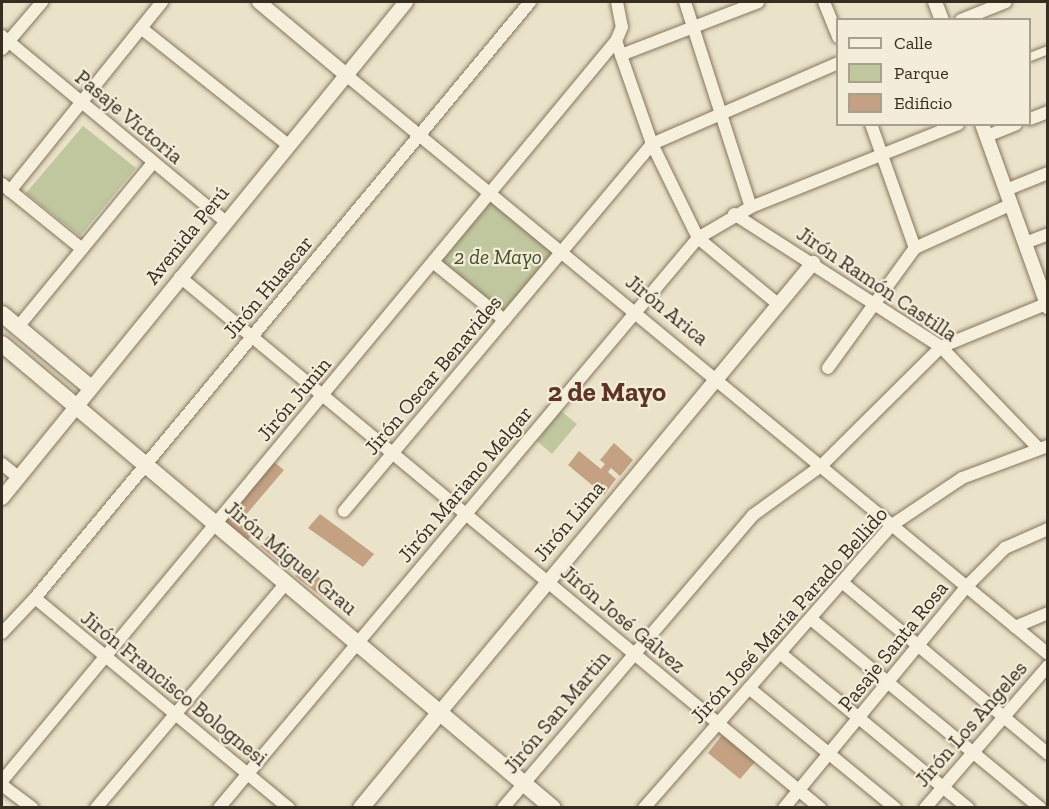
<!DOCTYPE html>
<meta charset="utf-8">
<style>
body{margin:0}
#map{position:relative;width:1049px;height:809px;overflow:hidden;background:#eae2c9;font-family:"Zilla Slab",serif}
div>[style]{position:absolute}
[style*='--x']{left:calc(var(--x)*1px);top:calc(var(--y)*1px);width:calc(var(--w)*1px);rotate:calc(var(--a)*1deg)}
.green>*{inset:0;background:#c0c79e}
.building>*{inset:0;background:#c4a183}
.roads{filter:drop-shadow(0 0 2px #85755f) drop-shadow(0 0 2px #85755f)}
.pedestrian>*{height:8px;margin:-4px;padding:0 4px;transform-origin:4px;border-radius:4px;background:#f6efdb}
.minor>*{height:12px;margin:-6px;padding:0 6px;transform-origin:6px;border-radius:6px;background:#f6efdb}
.tertiary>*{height:14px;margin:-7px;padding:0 7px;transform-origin:7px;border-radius:7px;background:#f6efdb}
.secondary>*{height:16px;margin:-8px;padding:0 8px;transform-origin:8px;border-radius:8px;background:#f6efdb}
span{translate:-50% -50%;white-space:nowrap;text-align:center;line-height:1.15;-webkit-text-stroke:4.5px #f2ecd8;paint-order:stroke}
.street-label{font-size:21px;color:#372d21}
.park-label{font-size:21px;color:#45512a;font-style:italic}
.district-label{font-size:27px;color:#5f3425;font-weight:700}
.frame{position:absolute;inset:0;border:3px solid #372d21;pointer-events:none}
.legend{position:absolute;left:836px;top:18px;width:195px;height:108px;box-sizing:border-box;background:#f2ecd8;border:2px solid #a7a08f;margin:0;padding:8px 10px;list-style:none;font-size:18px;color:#372d21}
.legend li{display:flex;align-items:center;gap:12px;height:30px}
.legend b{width:30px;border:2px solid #a7a08f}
</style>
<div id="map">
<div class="green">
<div style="clip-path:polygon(83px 126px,136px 168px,80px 236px,26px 193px)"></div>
<div style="clip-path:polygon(491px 195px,560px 251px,504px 318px,437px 261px)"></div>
<div style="clip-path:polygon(561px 411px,577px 424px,552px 454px,537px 441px)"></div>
</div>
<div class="building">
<div style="clip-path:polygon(614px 443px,633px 460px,620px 476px,611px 468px,608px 472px,616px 479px,604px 495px,568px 465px,579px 451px,601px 469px,605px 464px,600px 460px)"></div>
<div style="clip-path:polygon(274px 462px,284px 470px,239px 523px,253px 534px,245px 543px,222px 524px)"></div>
<div style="clip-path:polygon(320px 514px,374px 554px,363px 567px,308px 528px)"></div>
<div style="clip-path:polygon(268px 536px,298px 559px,289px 570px,260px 546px)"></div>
<div style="clip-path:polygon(304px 565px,334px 590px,326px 600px,295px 576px)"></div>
<div style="clip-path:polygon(722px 735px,755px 762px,740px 779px,708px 753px)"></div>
</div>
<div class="roads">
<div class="pedestrian">
<div style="--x:1030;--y:57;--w:19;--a:-21"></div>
</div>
<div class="minor">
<div style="--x:617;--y:2;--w:25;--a:79"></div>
<div style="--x:622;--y:27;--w:15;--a:113"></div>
<div style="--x:616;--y:41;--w:109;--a:70.7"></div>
<div style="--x:652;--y:144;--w:105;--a:63.9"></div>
<div style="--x:698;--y:238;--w:105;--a:39.6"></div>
<div style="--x:685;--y:2;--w:215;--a:72.2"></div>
<div style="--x:824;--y:2;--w:38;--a:68"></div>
<div style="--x:961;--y:20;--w:48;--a:-21.8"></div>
<div style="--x:141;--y:28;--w:188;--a:38.5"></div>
<div style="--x:2;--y:36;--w:290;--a:39.7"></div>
<div style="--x:2;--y:49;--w:62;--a:-49.6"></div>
<div style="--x:621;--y:55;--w:147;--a:-21.1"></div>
<div style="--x:345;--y:74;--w:911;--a:39.52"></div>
<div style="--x:1030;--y:119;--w:19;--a:-21"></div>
<div style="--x:871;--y:124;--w:132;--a:70.5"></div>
<div style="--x:987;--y:136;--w:31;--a:-22"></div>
<div style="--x:2;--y:184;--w:103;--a:39.1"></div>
<div style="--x:1006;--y:190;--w:45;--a:-22"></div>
<div style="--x:10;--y:191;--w:243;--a:-51.2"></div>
<div style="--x:734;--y:214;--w:246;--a:32.7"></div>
<div style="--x:941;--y:347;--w:141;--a:46.1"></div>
<div style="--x:1025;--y:243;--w:25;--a:-21"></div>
<div style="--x:433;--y:262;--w:92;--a:39.2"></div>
<div style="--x:180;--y:277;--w:832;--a:39.68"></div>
<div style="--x:18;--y:327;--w:211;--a:-50.6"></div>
<div style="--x:828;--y:368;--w:148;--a:-54.1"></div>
<div style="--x:915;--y:248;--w:104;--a:-24.4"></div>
<div style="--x:2;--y:464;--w:21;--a:39"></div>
<div style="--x:344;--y:511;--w:479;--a:-50"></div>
<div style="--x:652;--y:144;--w:203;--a:-23.5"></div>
<div style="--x:843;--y:583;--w:267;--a:39.8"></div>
<div style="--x:35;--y:598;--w:775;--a:-50.29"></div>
<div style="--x:35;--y:598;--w:330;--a:39.6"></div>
<div style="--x:811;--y:619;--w:297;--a:39.5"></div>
<div style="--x:1015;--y:627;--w:36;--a:-23"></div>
<div style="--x:2;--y:633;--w:48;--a:-46.7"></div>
<div style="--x:780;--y:653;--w:244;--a:39.5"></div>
<div style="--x:749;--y:688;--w:189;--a:39.4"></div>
<div style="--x:2;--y:781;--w:962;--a:-50.32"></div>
<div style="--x:2;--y:785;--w:38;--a:37"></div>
<div style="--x:96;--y:808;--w:294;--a:-49.8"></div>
<div style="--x:219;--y:808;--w:745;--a:-49.96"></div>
<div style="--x:698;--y:238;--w:61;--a:-30.3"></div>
<div style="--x:751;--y:207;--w:223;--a:-21.8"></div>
<div style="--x:503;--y:808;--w:385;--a:-49.5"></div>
<div style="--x:753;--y:515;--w:84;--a:-35.8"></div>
<div style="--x:821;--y:466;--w:169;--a:-44.8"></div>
<div style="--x:941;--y:347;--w:113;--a:-22.3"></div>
<div style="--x:644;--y:808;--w:376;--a:-48.8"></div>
<div style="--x:892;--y:525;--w:84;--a:-33.9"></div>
<div style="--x:962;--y:478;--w:92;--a:-20.4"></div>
<div style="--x:784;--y:808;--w:288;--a:-50.5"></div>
<div style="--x:967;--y:586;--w:54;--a:-45"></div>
<div style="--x:1005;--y:548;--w:47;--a:-23.8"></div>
<div style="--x:925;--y:808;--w:188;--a:-49.1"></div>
</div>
<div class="tertiary">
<div style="--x:259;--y:2;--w:112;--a:39.9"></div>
<div style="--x:935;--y:2;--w:19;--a:69"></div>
<div style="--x:982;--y:124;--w:195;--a:70.2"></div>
<div style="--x:2;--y:498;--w:640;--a:-50.84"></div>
<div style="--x:440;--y:712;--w:584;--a:-50.28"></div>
</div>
<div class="secondary">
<div style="--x:2;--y:314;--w:114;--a:39.7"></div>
<div style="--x:2;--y:344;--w:720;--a:40.1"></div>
<div style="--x:361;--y:808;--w:124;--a:-50.5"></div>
</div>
</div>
<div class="street-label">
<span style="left:129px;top:117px;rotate:40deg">Pasaje Victoria</span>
<span style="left:187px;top:235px;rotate:-51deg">Avenida Perú</span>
<span style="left:877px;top:284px;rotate:34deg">Jirón Ramón Castilla</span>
<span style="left:268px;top:287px;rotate:-50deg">Jirón Huascar</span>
<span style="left:667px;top:310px;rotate:39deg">Jirón Arica</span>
<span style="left:433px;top:375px;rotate:-50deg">Jirón Oscar Benavides</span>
<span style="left:294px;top:399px;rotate:-50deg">Jirón Junin</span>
<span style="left:465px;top:484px;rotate:-50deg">Jirón Mariano Melgar</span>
<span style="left:569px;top:521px;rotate:-50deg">Jirón Lima</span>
<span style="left:291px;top:558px;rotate:40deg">Jirón Miguel Grau</span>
<span style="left:789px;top:615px;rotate:-48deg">Jirón José María Parado Bellido</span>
<span style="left:623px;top:619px;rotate:40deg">Jirón José Gálvez</span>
<span style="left:893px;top:646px;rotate:-51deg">Pasaje Santa Rosa</span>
<span style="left:174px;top:688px;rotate:39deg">Jirón Francisco Bolognesi</span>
<span style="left:557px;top:712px;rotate:-50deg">Jirón San Martin</span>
<span style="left:971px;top:724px;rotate:-49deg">Jirón Los Angeles</span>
</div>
<div class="park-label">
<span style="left:498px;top:257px">2 de Mayo</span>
</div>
<div class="district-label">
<span style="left:607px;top:393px">2 de Mayo</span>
</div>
<div class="frame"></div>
<ul class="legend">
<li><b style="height:8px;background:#f6efdb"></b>Calle</li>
<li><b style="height:16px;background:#c0c79e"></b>Parque</li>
<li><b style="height:16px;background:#c4a183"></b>Edificio</li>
</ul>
</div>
